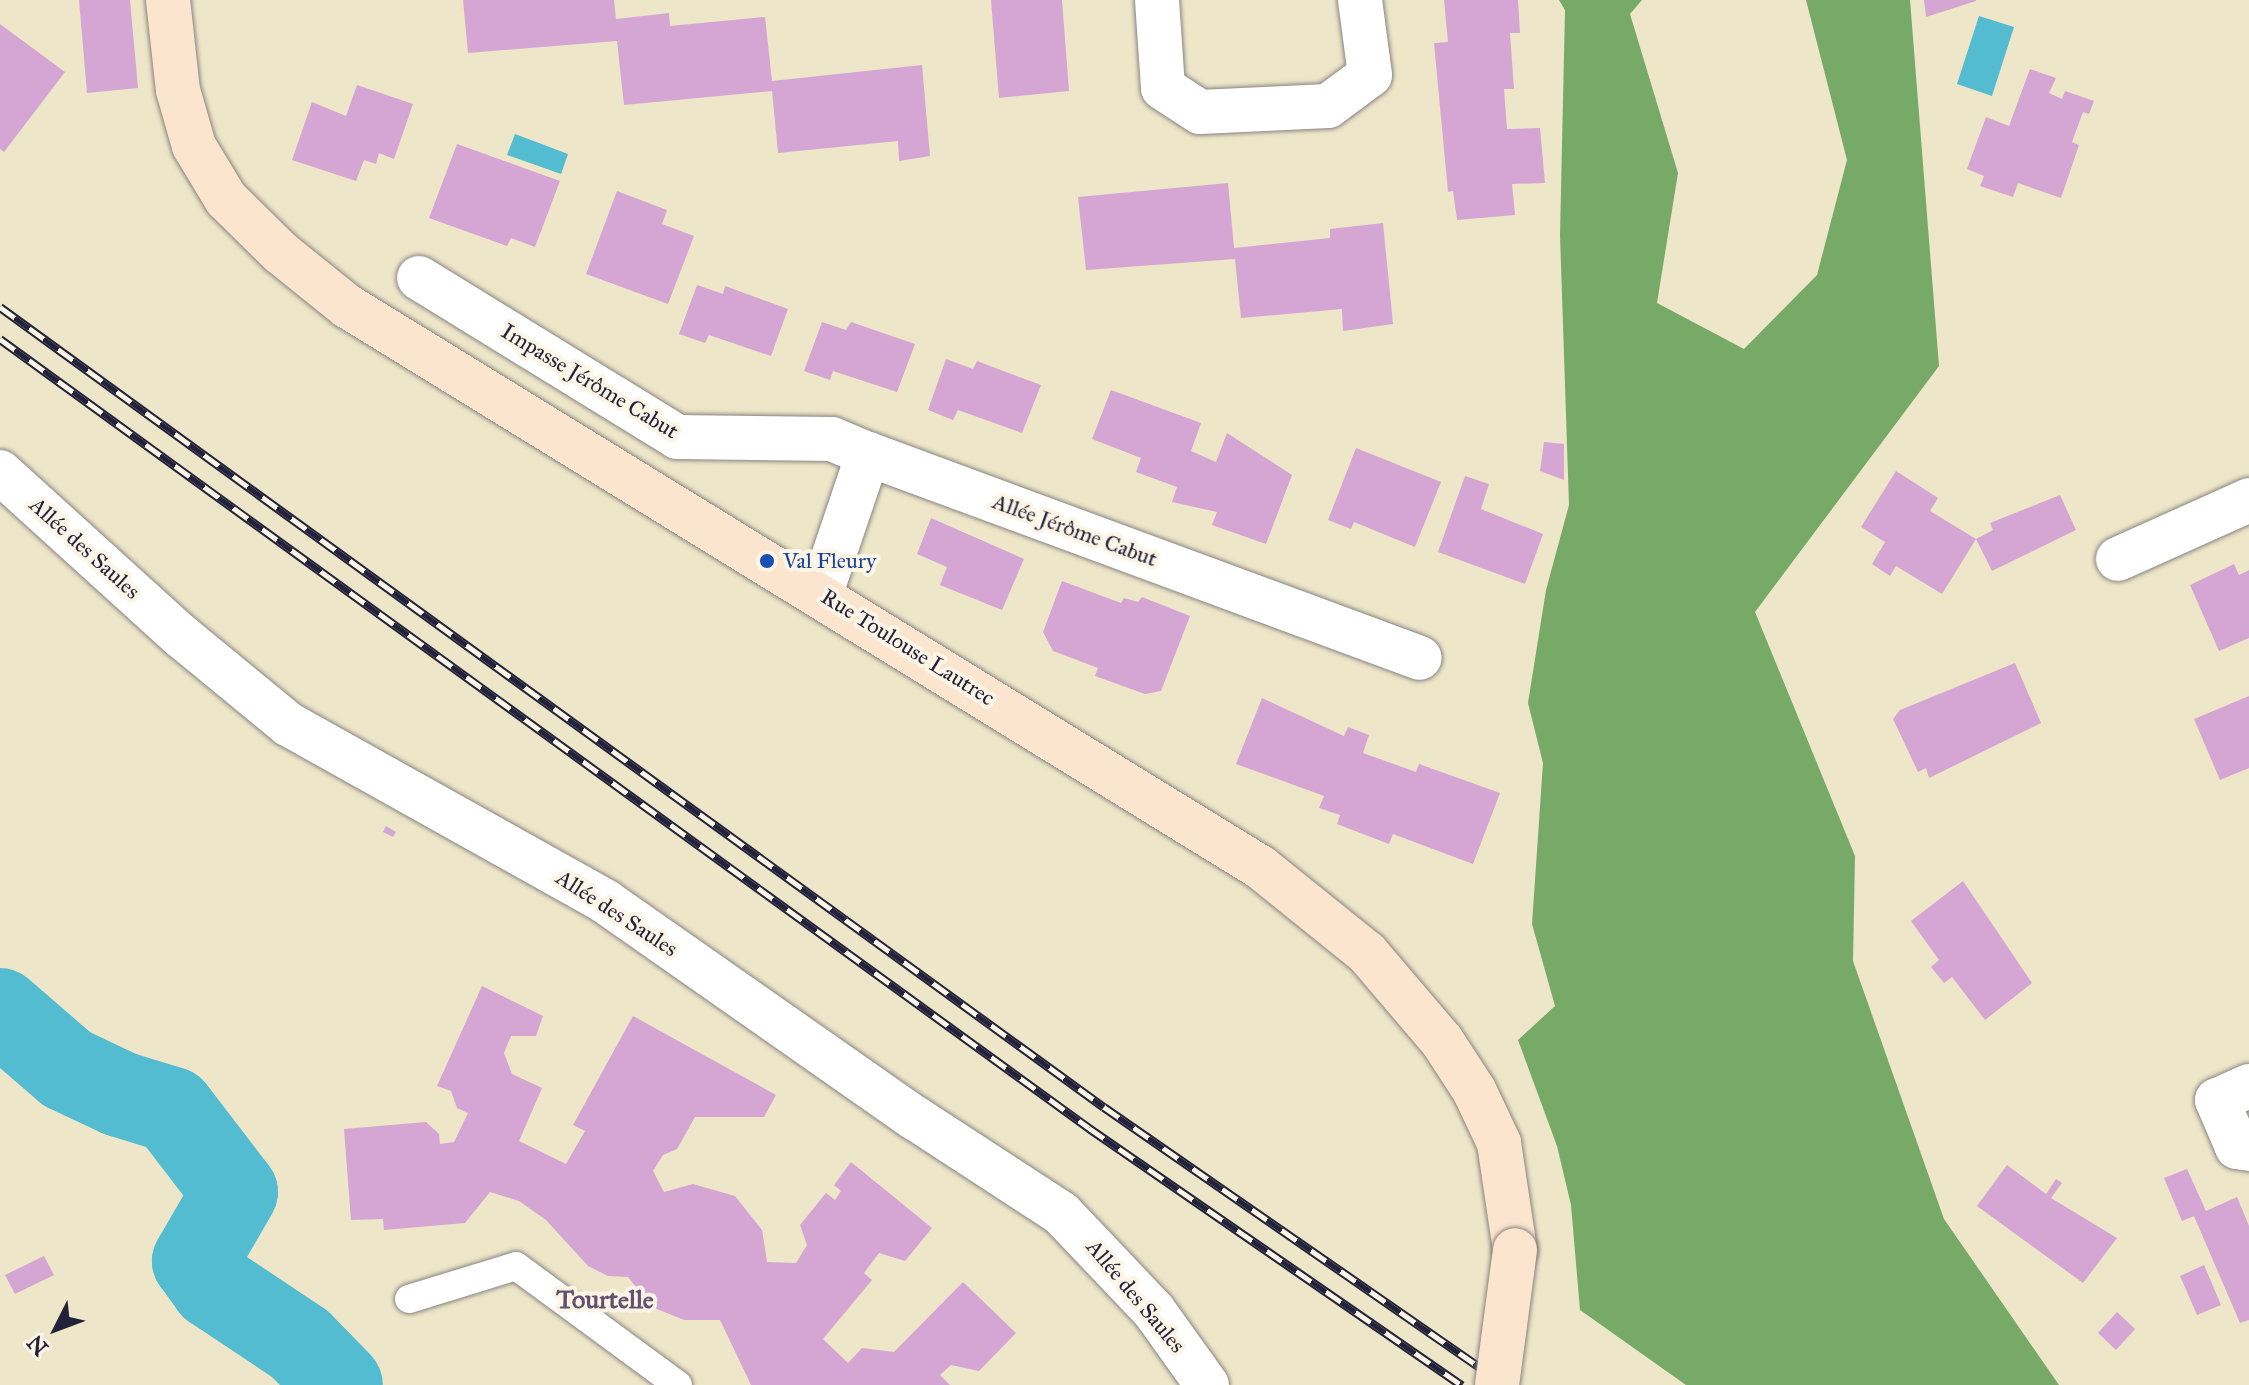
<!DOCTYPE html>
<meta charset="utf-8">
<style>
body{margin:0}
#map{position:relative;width:2249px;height:1385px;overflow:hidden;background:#ede6c8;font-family:"IM FELL Great Primer",serif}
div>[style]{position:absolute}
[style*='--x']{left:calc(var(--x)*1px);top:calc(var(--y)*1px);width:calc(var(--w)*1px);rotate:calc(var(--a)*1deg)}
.forest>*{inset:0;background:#76aa66}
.water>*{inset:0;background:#53bcd0}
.river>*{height:86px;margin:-43px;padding:0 43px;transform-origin:43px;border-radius:43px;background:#53bcd0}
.building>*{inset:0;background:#d5a6d3}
.roads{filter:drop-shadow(0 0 2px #888482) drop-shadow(0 0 2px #888482)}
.lane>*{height:28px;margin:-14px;padding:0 14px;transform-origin:14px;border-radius:14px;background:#fff}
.street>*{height:44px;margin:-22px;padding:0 22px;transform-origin:22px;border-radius:22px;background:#fff}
.secondary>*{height:44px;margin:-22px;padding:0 22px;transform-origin:22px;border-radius:22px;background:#fbe5cf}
.rail>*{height:9px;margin-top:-4.5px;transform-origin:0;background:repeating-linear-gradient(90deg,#fcf5e5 0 18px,#22223b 0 36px);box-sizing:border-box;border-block:2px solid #22223b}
.bridges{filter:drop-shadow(0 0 2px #888482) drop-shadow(0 0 2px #888482)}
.secondary-bridge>*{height:44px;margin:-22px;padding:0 22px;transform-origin:22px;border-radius:22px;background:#fbe5cf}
.dots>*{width:22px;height:22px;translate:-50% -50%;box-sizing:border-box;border:4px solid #fcf5e5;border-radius:50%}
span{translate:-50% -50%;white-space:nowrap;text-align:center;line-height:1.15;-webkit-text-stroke:8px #fcf5e5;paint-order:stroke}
.street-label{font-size:22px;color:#22223b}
.transit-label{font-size:22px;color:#164399}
.left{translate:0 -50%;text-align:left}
.quarter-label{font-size:26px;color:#615070;font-weight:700}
.north{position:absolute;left:16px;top:1289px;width:80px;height:80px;-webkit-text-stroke:6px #fcf5e5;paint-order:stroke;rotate:228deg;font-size:22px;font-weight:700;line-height:32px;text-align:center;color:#22223b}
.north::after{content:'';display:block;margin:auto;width:28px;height:36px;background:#22223b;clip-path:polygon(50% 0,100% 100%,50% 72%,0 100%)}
</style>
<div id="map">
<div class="forest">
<div style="clip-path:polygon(1559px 0,1642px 0,1630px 14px,1678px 173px,1657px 303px,1744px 349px,1817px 275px,1847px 160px,1806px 0,1910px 0,1939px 366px,1755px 612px,1855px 856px,1853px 961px,1944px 1219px,2059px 1385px,1686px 1385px,1580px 1310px,1571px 1205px,1557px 1146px,1518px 1040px,1555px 1006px,1532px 924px,1543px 763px,1528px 703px,1546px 590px,1569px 505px,1560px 235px,1565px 10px)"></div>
</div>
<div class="water">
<div style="clip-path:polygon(1979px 16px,2014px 27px,1992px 96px,1957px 84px)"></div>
<div style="clip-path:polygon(515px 134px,568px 154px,561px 174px,507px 155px)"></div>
</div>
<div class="river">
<div style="--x:0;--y:1011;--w:89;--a:40.9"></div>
<div style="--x:67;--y:1069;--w:59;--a:25.3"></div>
<div style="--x:120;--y:1094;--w:54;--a:17.1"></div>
<div style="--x:172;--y:1110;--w:103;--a:52.5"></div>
<div style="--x:235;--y:1192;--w:80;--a:120.1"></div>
<div style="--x:195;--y:1261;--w:31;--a:54"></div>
<div style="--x:213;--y:1286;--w:105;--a:33.7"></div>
<div style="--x:300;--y:1344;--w:57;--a:45.7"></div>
</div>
<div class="building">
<div style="clip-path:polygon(79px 0,130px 0,138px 88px,87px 93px)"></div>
<div style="clip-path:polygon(463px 0,614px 0,616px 19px,669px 13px,670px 26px,765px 17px,772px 81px,922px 65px,930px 156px,899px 161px,898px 141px,778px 153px,772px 91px,624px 105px,617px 41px,468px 53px)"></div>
<div style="clip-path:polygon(991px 0,1062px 0,1069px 91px,999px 98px)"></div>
<div style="clip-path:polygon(1444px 0,1518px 0,1520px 33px,1510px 33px,1514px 89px,1504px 89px,1507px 129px,1540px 128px,1545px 183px,1512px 184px,1515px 215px,1457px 220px,1453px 191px,1448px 192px,1434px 43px,1448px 42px)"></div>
<div style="clip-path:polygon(1924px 0,1976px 0,1976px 1px,1926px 17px)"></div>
<div style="clip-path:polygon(0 24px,65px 72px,4px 152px,0 149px)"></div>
<div style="clip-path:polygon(2030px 69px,2056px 78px,2049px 93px,2062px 99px,2065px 91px,2094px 101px,2089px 114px,2083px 112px,2072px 142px,2079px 145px,2061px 198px,2018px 183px,2013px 197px,1980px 186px,1984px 176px,1967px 169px,1986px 117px,2009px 126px)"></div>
<div style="clip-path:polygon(357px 85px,413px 104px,394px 159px,379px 153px,376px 164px,364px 160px,356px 181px,292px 160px,312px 102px,346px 116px)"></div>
<div style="clip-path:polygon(457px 144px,560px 181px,535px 247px,511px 238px,507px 246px,429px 218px)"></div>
<div style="clip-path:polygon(1228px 183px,1234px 248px,1330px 238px,1330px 229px,1383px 223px,1393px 324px,1343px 331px,1342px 309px,1241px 318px,1235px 259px,1086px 270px,1078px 197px)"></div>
<div style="clip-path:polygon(617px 191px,667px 210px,662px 224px,694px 236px,668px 304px,586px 274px)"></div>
<div style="clip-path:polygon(697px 285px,723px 294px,725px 286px,788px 309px,771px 356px,709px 335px,705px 343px,679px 334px)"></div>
<div style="clip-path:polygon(822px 322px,846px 330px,851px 322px,915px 344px,897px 392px,833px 371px,830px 380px,804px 371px)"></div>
<div style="clip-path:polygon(946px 359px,973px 369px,977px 361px,1041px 385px,1022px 433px,958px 410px,953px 420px,928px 410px)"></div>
<div style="clip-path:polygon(1111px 390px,1201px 423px,1191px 451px,1216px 462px,1227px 433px,1292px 475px,1266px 544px,1212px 525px,1217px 512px,1172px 502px,1177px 487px,1136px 472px,1141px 458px,1092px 439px)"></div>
<div style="clip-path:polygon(1544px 442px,1564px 444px,1564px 480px,1540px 471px)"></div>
<div style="clip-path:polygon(1356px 448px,1441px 482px,1415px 547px,1354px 522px,1351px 529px,1328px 520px)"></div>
<div style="clip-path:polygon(1896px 471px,1938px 498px,1930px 511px,1976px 539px,1942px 594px,1896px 566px,1890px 576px,1872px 564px,1885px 542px,1861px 527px)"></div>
<div style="clip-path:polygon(1465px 476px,1489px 484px,1481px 509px,1543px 534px,1525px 584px,1438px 552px)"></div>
<div style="clip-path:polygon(2060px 495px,2076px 530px,1992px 571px,1976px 539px,1993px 530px,1990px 523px)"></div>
<div style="clip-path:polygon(931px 518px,1024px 559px,1002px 610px,940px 585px,947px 567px,917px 554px)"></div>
<div style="clip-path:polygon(2234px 564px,2239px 575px,2249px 570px,2249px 638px,2219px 651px,2190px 585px)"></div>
<div style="clip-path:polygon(1062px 581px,1121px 603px,1124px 598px,1138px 602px,1142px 597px,1190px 616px,1161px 691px,1145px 694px,1095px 676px,1098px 668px,1053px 651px,1043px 632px)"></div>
<div style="clip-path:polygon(2015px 663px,2041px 723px,1929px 778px,1926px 768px,1918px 772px,1893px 719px,1900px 710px)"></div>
<div style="clip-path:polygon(2249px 696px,2249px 768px,2220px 780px,2194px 719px)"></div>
<div style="clip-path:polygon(1262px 698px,1344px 736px,1348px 727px,1369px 735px,1363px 753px,1416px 772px,1419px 764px,1500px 793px,1473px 864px,1393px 834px,1389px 844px,1337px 824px,1340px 815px,1319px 808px,1324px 796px,1236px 764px)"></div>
<div style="clip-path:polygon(386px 826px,396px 832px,393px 837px,383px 832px)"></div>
<div style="clip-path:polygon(1963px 881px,2032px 983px,1985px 1020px,1952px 977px,1944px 983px,1931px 967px,1939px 960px,1911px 921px)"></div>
<div style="clip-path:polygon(482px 986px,543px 1016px,536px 1036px,511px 1036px,504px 1053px,512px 1074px,542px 1088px,519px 1141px,566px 1164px,585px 1131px,573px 1125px,633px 1016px,776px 1095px,764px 1117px,695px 1117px,677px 1149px,663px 1155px,653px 1171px,664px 1192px,693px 1184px,735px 1196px,762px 1230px,767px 1262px,796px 1263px,807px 1245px,800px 1225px,826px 1193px,835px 1200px,841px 1191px,834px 1185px,851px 1162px,932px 1228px,905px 1261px,879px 1253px,864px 1273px,872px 1280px,823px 1339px,848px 1363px,862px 1348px,894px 1352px,963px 1282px,1016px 1333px,979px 1371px,951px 1365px,940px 1375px,950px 1385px,751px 1385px,720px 1320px,684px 1320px,652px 1307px,628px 1277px,608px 1276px,588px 1266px,546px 1220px,519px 1201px,490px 1192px,465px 1223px,384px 1230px,383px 1219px,351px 1220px,344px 1129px,426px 1122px,439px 1134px,440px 1144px,454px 1142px,468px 1113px,457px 1108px,451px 1091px,437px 1086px)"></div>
<div style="clip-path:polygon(2007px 1165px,2046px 1194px,2056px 1179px,2062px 1183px,2051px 1198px,2117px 1238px,2083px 1283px,1977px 1206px)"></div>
<div style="clip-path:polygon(2187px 1169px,2206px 1211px,2237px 1197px,2249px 1226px,2249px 1320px,2240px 1323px,2194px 1216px,2182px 1221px,2164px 1178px)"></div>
<div style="clip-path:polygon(44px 1256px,54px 1275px,15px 1294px,5px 1275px)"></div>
<div style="clip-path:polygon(2204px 1265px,2221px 1305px,2197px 1315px,2180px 1276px)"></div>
<div style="clip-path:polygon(2117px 1312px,2135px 1329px,2116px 1350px,2098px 1333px)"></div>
</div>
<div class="roads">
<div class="lane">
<div style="--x:409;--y:1299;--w:112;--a:-17.1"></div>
<div style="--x:516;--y:1266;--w:201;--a:36.3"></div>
</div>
<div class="street">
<div style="--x:1157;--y:0;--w:88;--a:86.1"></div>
<div style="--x:1163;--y:88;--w:44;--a:33"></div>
<div style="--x:1200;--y:112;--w:128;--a:-2.7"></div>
<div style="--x:1328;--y:106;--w:52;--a:-36.4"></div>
<div style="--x:1370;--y:75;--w:76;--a:-97.6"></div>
<div style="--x:419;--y:278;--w:303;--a:31.6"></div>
<div style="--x:677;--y:437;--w:155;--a:0.7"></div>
<div style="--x:832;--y:439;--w:39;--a:23"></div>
<div style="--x:0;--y:472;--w:244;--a:42.2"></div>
<div style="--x:181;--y:636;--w:139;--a:39.4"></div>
<div style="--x:288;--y:724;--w:364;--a:29.2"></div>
<div style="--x:606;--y:902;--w:377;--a:35"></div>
<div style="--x:915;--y:1118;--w:174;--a:33.1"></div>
<div style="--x:1061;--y:1213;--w:135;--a:46.5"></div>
<div style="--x:1154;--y:1311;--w:91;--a:54.4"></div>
<div style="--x:2118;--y:559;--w:144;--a:-24.2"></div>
<div style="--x:821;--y:593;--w:147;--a:-71.3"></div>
<div style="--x:868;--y:454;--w:588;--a:20.28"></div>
<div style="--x:2249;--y:1086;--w:35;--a:156"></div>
<div style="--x:2217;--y:1100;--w:51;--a:66.9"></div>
<div style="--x:2237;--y:1147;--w:12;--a:9"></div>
</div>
<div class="secondary">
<div style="--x:168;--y:0;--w:91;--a:83.7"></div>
<div style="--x:178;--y:90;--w:58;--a:74.1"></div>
<div style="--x:194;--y:146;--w:62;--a:58.9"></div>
<div style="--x:226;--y:199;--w:77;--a:44.5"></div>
<div style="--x:281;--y:253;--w:85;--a:38.8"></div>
<div style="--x:347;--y:306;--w:1072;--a:31.57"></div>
<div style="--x:1260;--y:867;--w:137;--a:38.8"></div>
<div style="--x:1367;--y:953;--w:116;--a:49.6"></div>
<div style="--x:1442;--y:1041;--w:59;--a:56.9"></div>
<div style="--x:1474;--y:1090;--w:59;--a:64.7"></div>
<div style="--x:1499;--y:1143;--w:108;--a:81.5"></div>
</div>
</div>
<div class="rail">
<div style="--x:0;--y:307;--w:1363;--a:35.93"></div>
<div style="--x:1104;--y:1107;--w:489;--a:34.7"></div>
<div style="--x:0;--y:339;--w:1345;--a:35.92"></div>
<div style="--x:1089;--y:1128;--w:453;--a:34.6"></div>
</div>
<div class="bridges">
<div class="secondary-bridge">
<div style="--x:1497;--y:1385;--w:136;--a:-82.4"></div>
</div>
</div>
<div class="dots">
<div style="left:767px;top:561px;background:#1a4fb4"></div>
</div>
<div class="street-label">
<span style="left:590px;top:381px;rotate:31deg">Impasse Jérôme Cabut</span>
<span style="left:1075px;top:530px;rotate:20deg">Allée Jérôme Cabut</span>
<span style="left:85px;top:548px;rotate:42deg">Allée des Saules</span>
<span style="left:908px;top:647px;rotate:32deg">Rue Toulouse Lautrec</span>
<span style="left:617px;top:913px;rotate:33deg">Allée des Saules</span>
<span style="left:1136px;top:1296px;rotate:50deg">Allée des Saules</span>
</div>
<div class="transit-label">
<span class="left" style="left:783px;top:561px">Val Fleury</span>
</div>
<div class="quarter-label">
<span style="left:605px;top:1300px">Tourtelle</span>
</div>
<div class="north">N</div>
</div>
